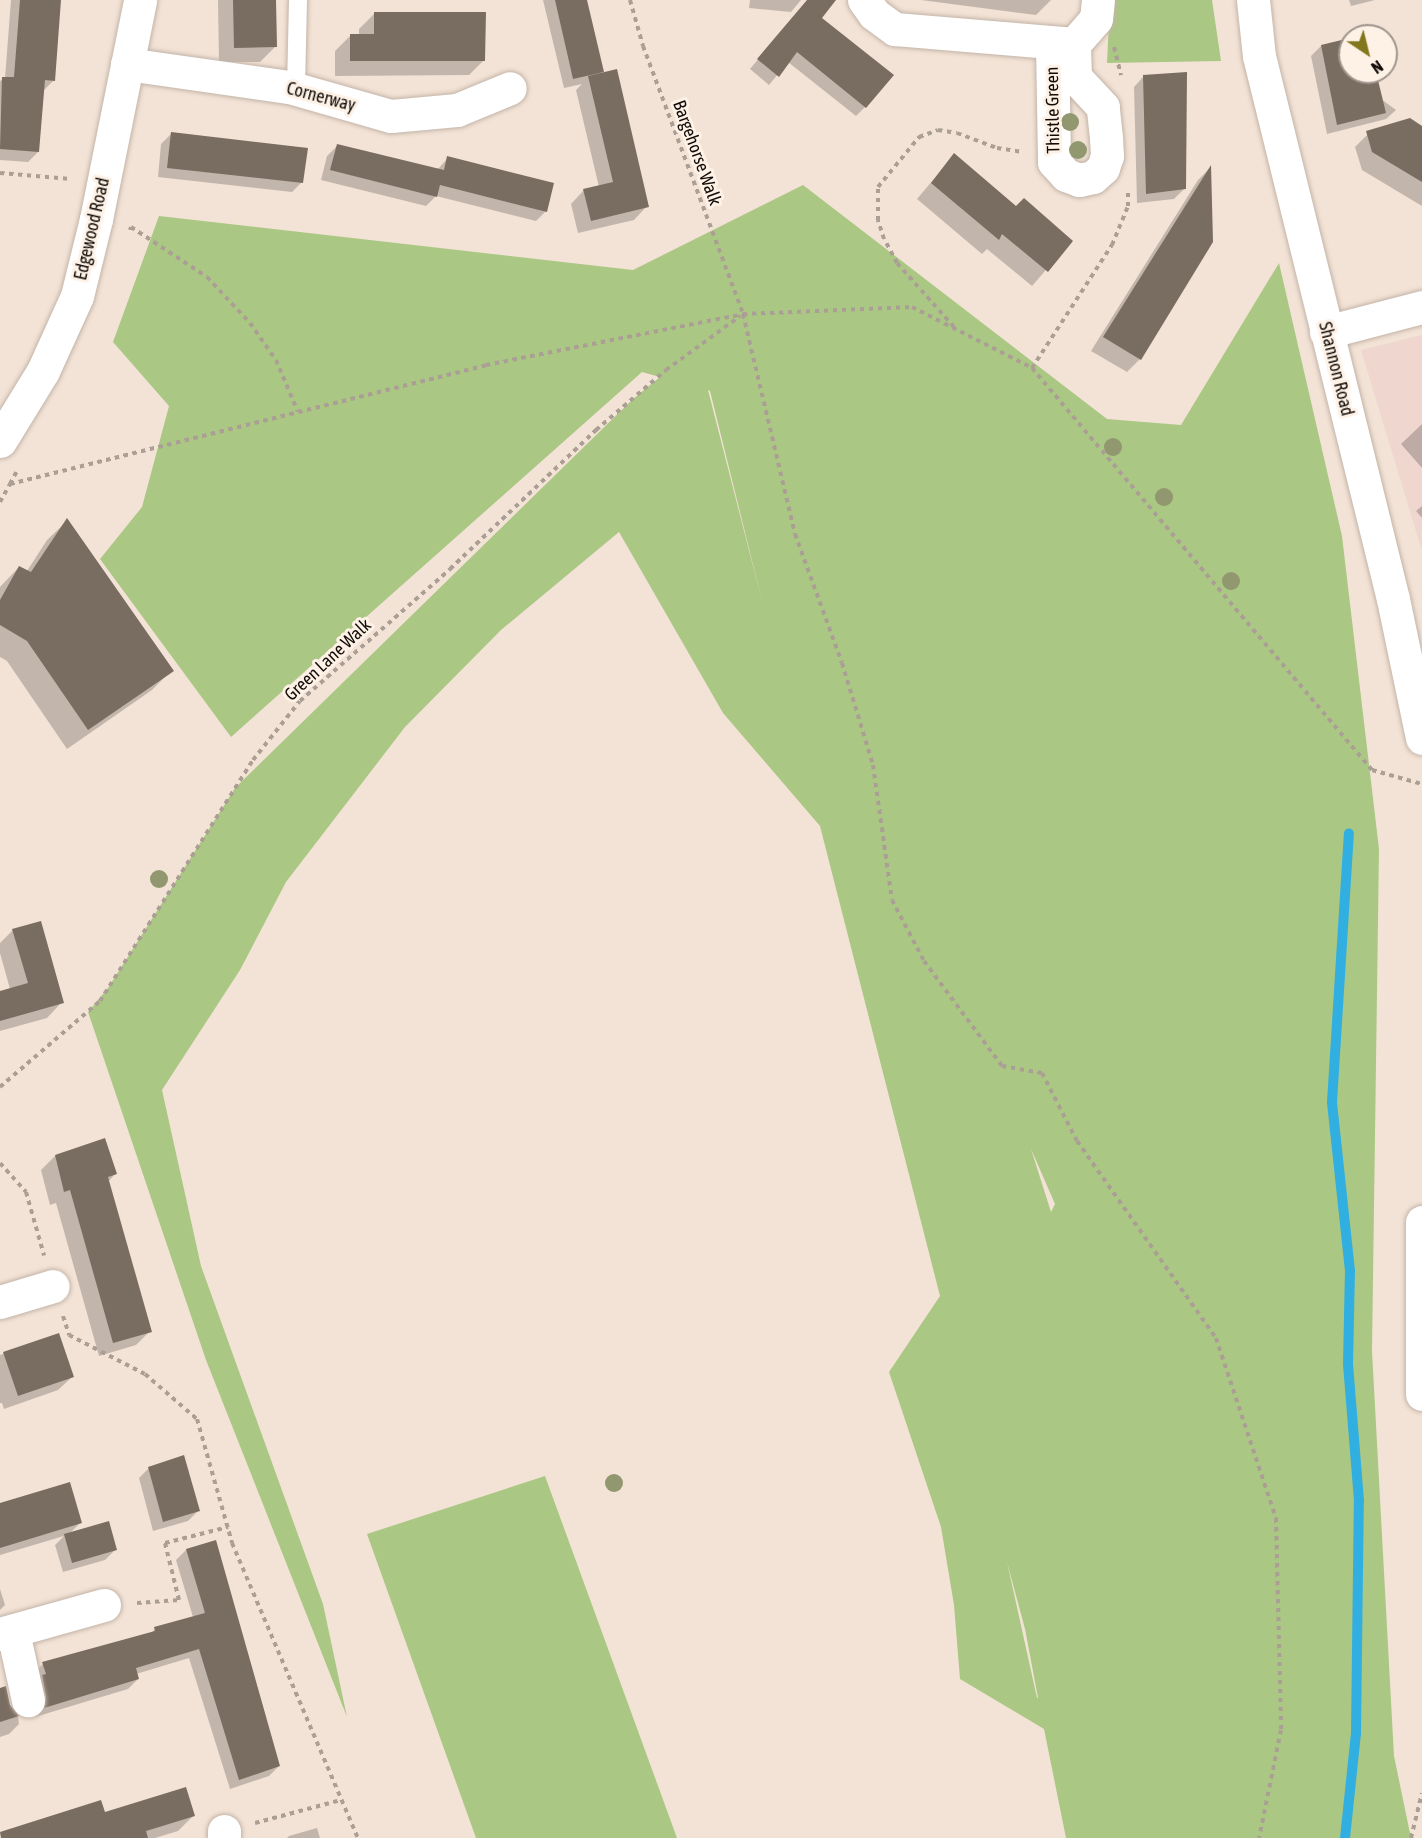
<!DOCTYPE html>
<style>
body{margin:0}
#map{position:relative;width:1422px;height:1838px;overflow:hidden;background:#f3e3d6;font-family:"Asap Condensed",sans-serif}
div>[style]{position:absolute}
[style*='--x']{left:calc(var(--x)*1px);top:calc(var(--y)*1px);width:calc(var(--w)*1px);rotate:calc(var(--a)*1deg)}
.industrial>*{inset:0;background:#efd6cf}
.green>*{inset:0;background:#abc784}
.shadow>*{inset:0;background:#0003}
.stream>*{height:10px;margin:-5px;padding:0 5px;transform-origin:5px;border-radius:5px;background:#31afe1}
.building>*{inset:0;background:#796c60}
.path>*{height:4px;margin-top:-2px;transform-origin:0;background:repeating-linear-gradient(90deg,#ab9f95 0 4.5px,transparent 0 9px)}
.roads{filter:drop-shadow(0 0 2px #c3b4a8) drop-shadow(0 0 2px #c3b4a8)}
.lane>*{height:18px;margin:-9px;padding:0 9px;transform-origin:9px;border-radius:9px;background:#fff}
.street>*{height:33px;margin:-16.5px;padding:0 16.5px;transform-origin:16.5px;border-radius:16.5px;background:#fff}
.secondary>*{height:33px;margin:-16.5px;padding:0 16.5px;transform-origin:16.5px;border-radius:16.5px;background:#fff}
.trees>*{width:18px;height:18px;margin:-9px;border-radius:50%;background:#91976e}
span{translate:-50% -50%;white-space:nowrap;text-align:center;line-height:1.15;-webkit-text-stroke:6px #fef1e6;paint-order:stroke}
.street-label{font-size:18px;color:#110c08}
.north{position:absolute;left:1338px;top:24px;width:60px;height:60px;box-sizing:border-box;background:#fef1e6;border:2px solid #9f958d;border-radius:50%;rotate:145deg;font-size:16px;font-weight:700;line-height:24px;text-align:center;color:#110c08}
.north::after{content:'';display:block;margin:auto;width:21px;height:27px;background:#82771c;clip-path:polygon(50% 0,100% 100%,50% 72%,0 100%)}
</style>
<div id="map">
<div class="industrial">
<div style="clip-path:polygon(1422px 335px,1422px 551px,1361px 350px)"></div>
</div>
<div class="green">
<div style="clip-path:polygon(1110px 0,1212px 0,1221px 61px,1107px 63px)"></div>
<div style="clip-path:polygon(evenodd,803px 185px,1107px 419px,1181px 425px,1279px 263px,1342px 536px,1379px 849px,1372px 1351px,1394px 1756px,1411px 1838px,1066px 1838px,1044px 1729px,960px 1679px,954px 1605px,941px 1527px,889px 1372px,940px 1296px,820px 826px,723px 713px,619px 532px,501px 630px,405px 727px,286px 882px,240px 970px,162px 1090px,201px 1266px,323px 1604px,347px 1717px,206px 1360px,88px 1012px,108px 988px,235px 788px,633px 399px,660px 377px,642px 372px,231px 737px,100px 559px,142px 507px,169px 406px,113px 342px,159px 216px,633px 270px,803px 185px,708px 390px,710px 391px,763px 605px,708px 390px,803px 185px,1031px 1149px,1055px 1204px,1051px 1212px,1031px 1149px,803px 185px,1007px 1562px,1025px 1629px,1038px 1698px,1037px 1698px,1007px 1562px)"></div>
<div style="clip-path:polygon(545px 1476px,677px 1838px,476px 1838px,367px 1534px)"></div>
</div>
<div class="shadow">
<div style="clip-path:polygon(11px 0,60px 0,54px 80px,43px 91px,38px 152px,28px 162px,0 160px,0 81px,5px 78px)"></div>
<div style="clip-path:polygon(218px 0,274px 0,275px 47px,260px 62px,219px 62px)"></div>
<div style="clip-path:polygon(543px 0,585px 0,602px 71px,598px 75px,647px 206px,634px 220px,578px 233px,571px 204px,584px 190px,599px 187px,576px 90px,582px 84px,564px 88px)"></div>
<div style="clip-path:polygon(750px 0,801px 0,791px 12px,749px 8px)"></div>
<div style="clip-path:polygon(808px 0,834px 0,820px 18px,865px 107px,856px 116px,788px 62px,769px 85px,750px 69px)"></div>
<div style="clip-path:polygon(921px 0,1051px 0,1036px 15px)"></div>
<div style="clip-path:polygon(1349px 0,1375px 0,1351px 6px)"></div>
<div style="clip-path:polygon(374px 14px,484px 60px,469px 75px,335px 76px,335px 51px,350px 36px,359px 36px,359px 29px)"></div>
<div style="clip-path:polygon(1350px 40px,1350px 72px,1374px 72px,1381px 99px,1396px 110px,1386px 119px,1327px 134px,1311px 56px,1321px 46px)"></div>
<div style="clip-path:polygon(1144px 76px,1184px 189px,1174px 199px,1137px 203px,1134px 87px)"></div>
<div style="clip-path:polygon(1422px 128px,1422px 206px,1362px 170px,1355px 147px,1371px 131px)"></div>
<div style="clip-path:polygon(171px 134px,302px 182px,292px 192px,158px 177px,161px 144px)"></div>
<div style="clip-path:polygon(337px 146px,437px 170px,448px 158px,546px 211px,536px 221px,436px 196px,426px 206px,321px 180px,327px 156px)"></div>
<div style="clip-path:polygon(954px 155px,1016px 208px,1071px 241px,1032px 286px,987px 249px,982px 254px,917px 199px)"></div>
<div style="clip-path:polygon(1210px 168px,1140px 359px,1127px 372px,1091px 351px,1198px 180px)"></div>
<div style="clip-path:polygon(1422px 424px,1422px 468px,1401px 444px)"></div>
<div style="clip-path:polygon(1422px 506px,1422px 518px,1416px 511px)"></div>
<div style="clip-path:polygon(67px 521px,172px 670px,152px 690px,67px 749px,7px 661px,0 657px,0 587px,19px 567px,27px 571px,47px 540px)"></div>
<div style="clip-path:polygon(13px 930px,62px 1002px,47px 1018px,0 1031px,0 992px,10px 989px,0 953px,0 943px)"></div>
<div style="clip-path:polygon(104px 1140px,115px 1174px,108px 1182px,150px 1331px,136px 1345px,99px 1356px,56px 1203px,50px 1205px,41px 1170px,55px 1156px)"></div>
<div style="clip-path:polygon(58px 1335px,72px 1377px,58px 1390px,4px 1409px,2px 1403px,0 1403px,0 1355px)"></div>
<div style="clip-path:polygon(149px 1468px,198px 1511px,188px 1521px,153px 1531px,139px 1478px)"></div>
<div style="clip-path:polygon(0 1504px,80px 1523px,69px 1534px,115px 1550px,105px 1560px,63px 1572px,55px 1545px,64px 1536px,0 1555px)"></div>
<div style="clip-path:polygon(215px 1542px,279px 1766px,269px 1776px,230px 1789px,189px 1658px,136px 1674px,138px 1679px,128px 1689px,35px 1717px,37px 1707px,33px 1674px,43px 1664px,150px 1634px,155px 1629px,193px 1617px,176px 1560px,186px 1550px)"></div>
<div style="clip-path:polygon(0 1589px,5px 1605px,0 1610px)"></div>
<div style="clip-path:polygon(0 1689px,18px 1717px,19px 1724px,9px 1734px,0 1737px)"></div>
<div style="clip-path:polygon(104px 1814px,193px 1816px,178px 1831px,155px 1838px,13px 1838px)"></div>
<div style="clip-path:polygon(317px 1828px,320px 1838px,287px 1838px,289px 1836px)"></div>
</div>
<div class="stream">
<div style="--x:1345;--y:1838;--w:106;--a:-84"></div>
<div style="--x:1356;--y:1733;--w:232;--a:-89.3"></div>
<div style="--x:1359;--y:1501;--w:137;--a:-94.6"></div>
<div style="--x:1348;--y:1364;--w:93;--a:-88.8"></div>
<div style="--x:1350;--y:1271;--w:170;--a:-96.1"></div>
<div style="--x:1332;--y:1102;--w:269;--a:-86.4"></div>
</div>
<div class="building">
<div style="clip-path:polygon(20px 0,61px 0,55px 81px,45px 80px,39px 152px,0 149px,2px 77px,14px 77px)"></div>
<div style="clip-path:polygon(233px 0,276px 0,277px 47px,234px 48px)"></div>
<div style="clip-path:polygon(555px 0,587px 0,604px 72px,573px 79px)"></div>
<div style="clip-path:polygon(807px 0,836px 0,822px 18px,894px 75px,866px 108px,797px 52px,779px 77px,757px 59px)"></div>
<div style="clip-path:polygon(374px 12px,486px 12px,485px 61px,350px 61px,350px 34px,374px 34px)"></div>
<div style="clip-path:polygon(1350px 38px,1350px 72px,1376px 72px,1386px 113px,1337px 125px,1321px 45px)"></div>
<div style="clip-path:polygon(617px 69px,649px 207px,591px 221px,583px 189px,613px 182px,588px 76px)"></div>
<div style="clip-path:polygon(1187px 72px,1186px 189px,1146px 194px,1143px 75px)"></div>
<div style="clip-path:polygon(1410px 118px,1422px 126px,1422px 182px,1372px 152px,1366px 131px)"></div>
<div style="clip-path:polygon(171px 132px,308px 148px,303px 183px,167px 168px)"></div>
<div style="clip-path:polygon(337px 144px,444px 170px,447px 156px,554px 183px,547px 212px,440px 185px,437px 197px,330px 170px)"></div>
<div style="clip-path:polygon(954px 153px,1016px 206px,1024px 198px,1073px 241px,1048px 272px,1002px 234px,999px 240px,931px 183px)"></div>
<div style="clip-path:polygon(1211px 165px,1213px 242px,1141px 360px,1103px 337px)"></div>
<div style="clip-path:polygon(67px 518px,174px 671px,88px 730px,27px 641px,0 625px,0 600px,19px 566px,31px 572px)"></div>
<div style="clip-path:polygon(41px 921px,64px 1003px,0 1021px,0 991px,28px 983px,12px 929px)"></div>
<div style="clip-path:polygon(105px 1138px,117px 1174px,108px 1177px,152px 1332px,113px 1343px,70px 1190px,64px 1192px,55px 1155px)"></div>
<div style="clip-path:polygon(59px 1333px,74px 1377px,18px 1396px,3px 1352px)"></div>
<div style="clip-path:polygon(184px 1455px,200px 1511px,163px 1522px,148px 1467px)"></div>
<div style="clip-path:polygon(70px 1482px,82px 1523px,0 1548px,0 1503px)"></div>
<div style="clip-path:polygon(109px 1521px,117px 1550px,72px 1563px,64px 1534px)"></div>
<div style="clip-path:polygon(216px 1540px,280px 1766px,239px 1780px,199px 1649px,136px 1668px,139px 1679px,44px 1708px,46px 1697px,42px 1675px,46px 1674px,42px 1662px,155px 1631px,154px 1627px,205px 1613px,186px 1549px)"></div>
<div style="clip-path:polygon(6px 1686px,10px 1705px,19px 1716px,0 1722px,0 1688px)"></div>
<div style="clip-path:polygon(186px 1787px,195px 1816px,146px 1831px,148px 1838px,1px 1838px,0 1832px,101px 1800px,105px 1812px)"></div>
</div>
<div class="path">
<div style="--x:630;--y:0;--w:48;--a:74.2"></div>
<div style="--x:643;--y:46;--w:286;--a:69.5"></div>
<div style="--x:743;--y:314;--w:226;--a:76.7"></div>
<div style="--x:795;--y:534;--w:137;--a:70"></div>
<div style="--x:842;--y:663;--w:107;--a:73.1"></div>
<div style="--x:873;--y:765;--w:136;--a:82"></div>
<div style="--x:892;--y:900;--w:69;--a:62.3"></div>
<div style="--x:924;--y:961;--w:131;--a:53.4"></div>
<div style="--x:1002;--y:1066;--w:41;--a:9.9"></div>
<div style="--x:1042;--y:1073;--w:76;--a:62.8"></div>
<div style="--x:1077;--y:1141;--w:241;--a:54.8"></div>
<div style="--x:1216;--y:1338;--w:190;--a:71.6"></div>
<div style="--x:1276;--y:1518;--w:212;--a:88.6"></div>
<div style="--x:1281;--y:1730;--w:110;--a:101.5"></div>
<div style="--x:1114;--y:47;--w:29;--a:76"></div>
<div style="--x:0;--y:173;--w:71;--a:4.8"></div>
<div style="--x:130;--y:230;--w:3;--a:-72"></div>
<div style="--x:131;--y:227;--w:91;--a:33.3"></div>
<div style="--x:207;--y:277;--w:63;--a:46.9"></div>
<div style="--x:250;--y:323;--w:45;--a:54.9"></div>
<div style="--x:276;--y:360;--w:56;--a:67.1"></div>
<div style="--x:954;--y:327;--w:86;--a:-131.7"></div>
<div style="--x:897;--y:263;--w:27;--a:-118"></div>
<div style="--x:884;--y:239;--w:20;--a:-108"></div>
<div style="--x:878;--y:220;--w:33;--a:-90"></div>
<div style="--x:878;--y:187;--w:65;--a:-50.6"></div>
<div style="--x:919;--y:137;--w:20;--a:-20"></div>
<div style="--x:938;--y:130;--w:19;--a:9"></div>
<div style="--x:957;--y:133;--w:43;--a:20.6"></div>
<div style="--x:997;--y:148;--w:25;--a:9"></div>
<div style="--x:1032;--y:368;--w:147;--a:-57"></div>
<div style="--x:1112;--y:245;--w:42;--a:-67.7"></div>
<div style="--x:1128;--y:206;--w:16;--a:-90"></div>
<div style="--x:10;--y:484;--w:17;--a:-62"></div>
<div style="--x:0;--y:502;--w:21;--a:-61"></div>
<div style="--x:10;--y:484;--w:491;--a:-14"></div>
<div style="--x:486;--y:365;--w:262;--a:-11.2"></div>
<div style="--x:743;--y:314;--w:169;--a:-2.4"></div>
<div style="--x:912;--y:307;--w:135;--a:26.9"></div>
<div style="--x:1032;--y:368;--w:527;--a:49.78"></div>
<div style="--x:1372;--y:770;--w:52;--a:15.6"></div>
<div style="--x:0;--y:1087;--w:132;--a:-40.7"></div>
<div style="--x:100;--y:1001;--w:285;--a:-57.6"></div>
<div style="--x:253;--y:760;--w:75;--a:-51.5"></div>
<div style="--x:300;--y:701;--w:200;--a:-41.3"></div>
<div style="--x:450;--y:569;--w:202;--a:-43.6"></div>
<div style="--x:596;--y:430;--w:92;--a:-40.6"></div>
<div style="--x:666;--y:370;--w:92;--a:-36.1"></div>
<div style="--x:0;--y:1163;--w:39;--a:48"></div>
<div style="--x:26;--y:1192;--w:66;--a:74.1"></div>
<div style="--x:63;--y:1316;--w:20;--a:72"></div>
<div style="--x:69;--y:1335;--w:85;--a:27.2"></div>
<div style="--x:145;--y:1374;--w:69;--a:40.9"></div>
<div style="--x:197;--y:1419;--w:129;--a:74.2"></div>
<div style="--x:232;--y:1543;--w:321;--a:66.9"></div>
<div style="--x:137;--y:1603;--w:42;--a:-4.1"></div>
<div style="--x:179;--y:1600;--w:59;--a:-103.8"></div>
<div style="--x:165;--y:1543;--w:65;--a:-14.3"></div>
<div style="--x:255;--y:1823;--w:89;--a:-15"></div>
<div style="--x:1411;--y:1838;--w:46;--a:-76.3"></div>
</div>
<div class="roads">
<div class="lane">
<div style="--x:296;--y:88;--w:88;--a:-88.7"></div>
</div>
<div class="street">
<div style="--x:864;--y:0;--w:17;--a:54"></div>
<div style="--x:874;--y:14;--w:26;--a:36"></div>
<div style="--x:895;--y:29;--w:180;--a:4.8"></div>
<div style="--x:1074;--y:44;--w:33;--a:-49"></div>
<div style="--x:1096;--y:19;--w:19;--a:-84"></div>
<div style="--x:1052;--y:44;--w:118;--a:89"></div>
<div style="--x:1054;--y:162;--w:18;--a:47"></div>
<div style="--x:1066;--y:175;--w:14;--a:21"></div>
<div style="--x:1079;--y:180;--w:14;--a:-12"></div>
<div style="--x:1093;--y:177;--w:13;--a:-42"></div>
<div style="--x:1103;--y:168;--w:13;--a:-72"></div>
<div style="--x:1107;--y:156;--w:18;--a:-93"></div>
<div style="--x:1106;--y:138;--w:31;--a:-96"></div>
<div style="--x:1103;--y:107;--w:41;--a:-133"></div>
<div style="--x:1075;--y:77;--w:33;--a:-92"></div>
<div style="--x:127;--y:64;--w:164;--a:8.1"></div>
<div style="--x:289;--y:87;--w:106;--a:15.9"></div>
<div style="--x:391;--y:116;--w:66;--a:-5.2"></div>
<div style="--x:457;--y:110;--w:57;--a:-22.5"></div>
<div style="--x:1326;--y:332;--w:99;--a:-14.6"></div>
<div style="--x:0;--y:441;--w:82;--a:-58.4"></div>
<div style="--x:43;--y:371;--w:82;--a:-65.6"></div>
<div style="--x:77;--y:296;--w:79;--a:-76.1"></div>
<div style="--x:96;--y:219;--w:223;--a:-78.6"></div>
<div style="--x:0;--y:1302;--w:55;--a:-16.8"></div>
<div style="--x:13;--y:1632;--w:70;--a:77.6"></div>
<div style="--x:0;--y:1634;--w:108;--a:-15.6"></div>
<div style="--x:224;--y:1838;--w:7;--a:-90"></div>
</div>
<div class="secondary">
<div style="--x:1253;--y:0;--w:56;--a:83.9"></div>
<div style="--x:1259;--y:56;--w:559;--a:76.14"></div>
<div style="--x:1393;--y:599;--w:142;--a:78.2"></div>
<div style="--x:1422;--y:1222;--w:172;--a:90"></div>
</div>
</div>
<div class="trees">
<div style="left:1070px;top:122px"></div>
<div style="left:1078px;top:150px"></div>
<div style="left:1113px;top:447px"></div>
<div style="left:1164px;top:497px"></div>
<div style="left:1231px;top:581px"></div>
<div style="left:159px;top:879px"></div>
<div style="left:614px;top:1483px"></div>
</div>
<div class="street-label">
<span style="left:321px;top:97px;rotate:15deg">Cornerway</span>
<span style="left:1053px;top:110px;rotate:-91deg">Thistle Green</span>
<span style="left:697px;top:153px;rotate:70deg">Bargehorse Walk</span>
<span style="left:92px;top:229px;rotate:-77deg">Edgewood Road</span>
<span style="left:1336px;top:369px;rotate:76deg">Shannon Road</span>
<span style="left:328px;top:660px;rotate:-43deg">Green Lane Walk</span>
</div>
<div class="north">N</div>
</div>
